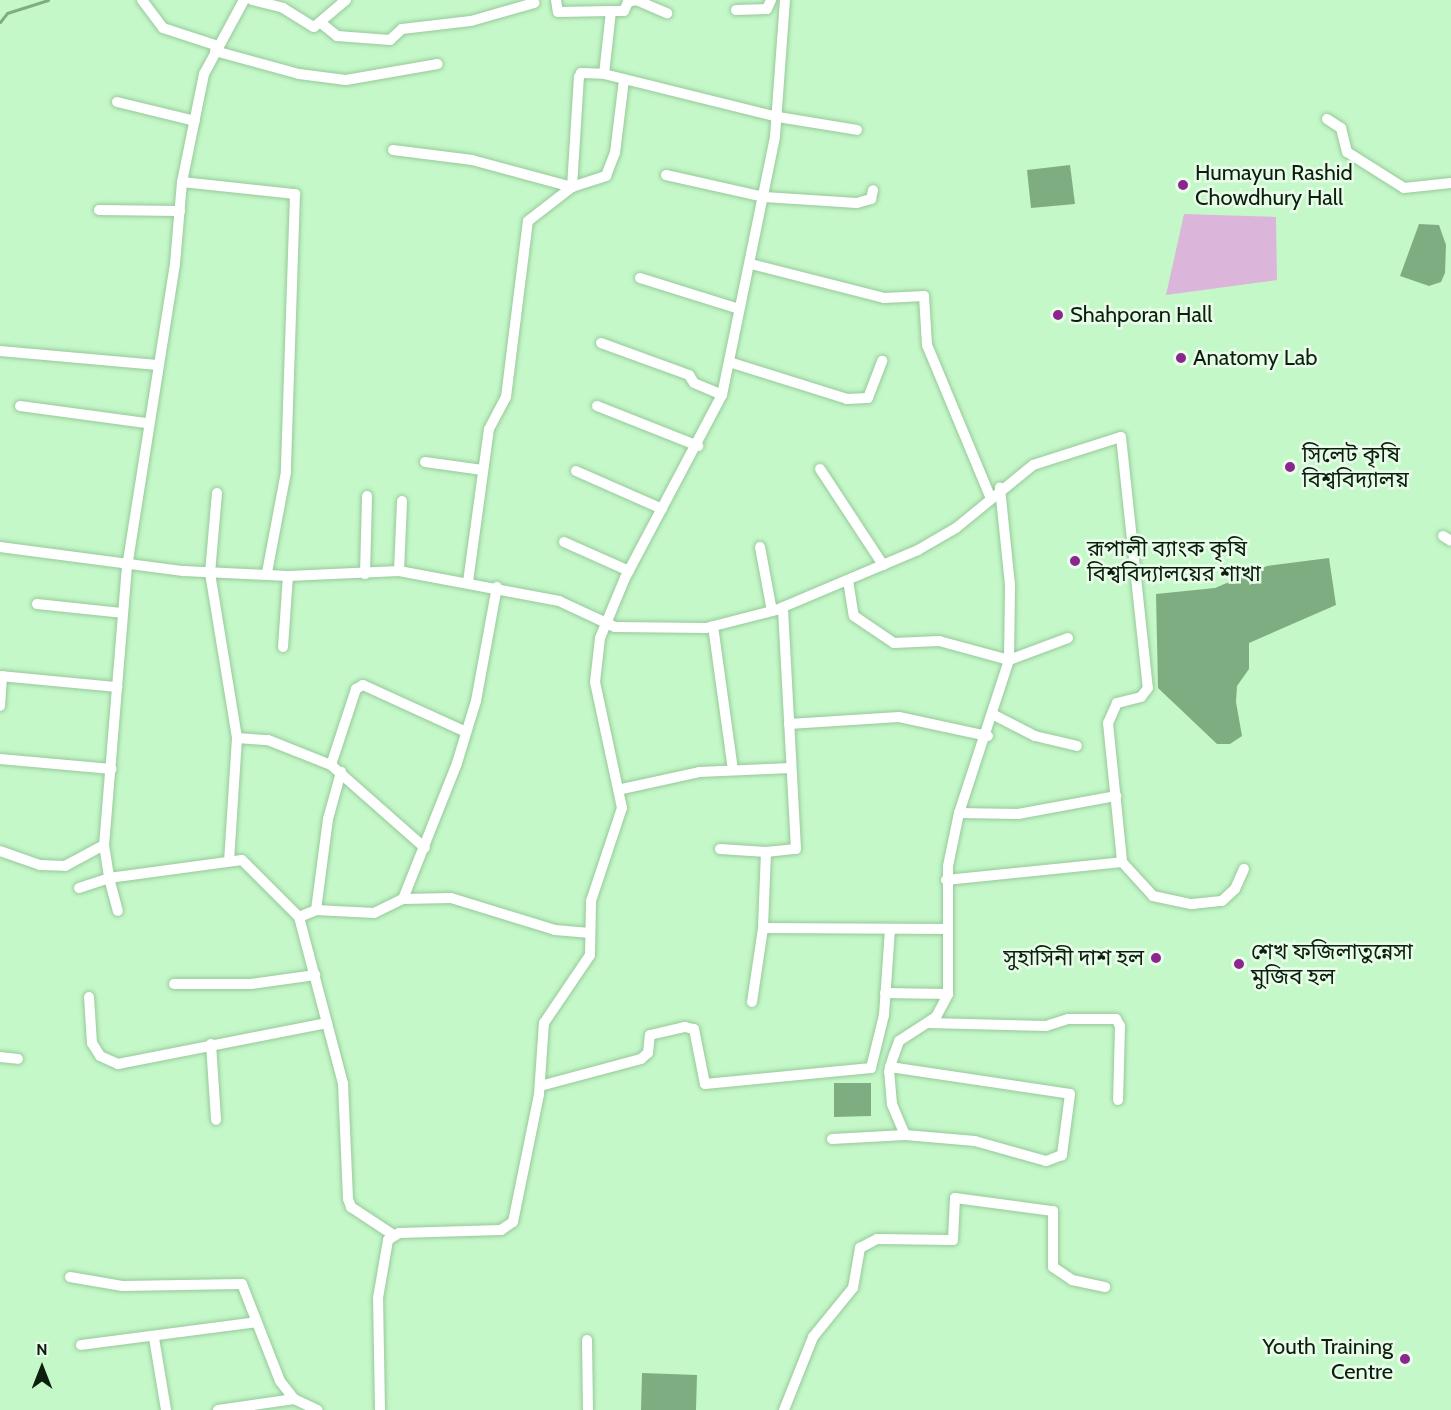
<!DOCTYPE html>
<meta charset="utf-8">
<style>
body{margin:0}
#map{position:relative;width:1451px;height:1410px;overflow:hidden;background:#c5f8c9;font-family:Cabin,"Noto Sans Bengali",sans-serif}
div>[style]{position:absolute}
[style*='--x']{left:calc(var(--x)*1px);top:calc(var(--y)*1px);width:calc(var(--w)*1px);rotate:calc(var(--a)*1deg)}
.green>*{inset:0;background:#dcb5db}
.water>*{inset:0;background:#7ead82}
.stream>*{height:3px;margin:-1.5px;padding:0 1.5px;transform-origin:1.5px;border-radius:1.5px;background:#7ead82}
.roads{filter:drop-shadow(0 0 2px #97c99b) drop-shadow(0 0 2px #97c99b)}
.minor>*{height:10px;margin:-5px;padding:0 5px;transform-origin:5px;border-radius:5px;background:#fff}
.dots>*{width:16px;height:16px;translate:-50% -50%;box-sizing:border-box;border:3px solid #e8fce9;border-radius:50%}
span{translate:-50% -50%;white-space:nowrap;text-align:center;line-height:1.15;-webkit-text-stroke:5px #e8fce9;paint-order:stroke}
.poi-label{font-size:22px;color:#0c1f0e}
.left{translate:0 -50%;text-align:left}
.right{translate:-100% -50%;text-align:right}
.north{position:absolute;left:12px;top:1338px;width:60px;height:60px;-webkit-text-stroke:4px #e8fce9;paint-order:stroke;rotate:0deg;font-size:16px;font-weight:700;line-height:24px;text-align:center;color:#0c1f0e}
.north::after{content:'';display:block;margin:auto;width:21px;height:27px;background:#0c1f0e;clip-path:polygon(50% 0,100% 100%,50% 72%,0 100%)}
</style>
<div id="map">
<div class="green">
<div style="clip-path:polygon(1184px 214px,1276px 217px,1277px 280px,1166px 295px)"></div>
</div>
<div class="water">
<div style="clip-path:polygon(1070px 165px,1075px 204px,1031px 208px,1027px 170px)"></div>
<div style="clip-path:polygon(1419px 224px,1439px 225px,1446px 245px,1445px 273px,1441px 282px,1429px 286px,1400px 276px)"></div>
<div style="clip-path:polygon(1329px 558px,1336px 605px,1249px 643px,1249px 669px,1237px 686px,1236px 702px,1242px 736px,1230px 744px,1217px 744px,1158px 688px,1156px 594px,1215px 588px,1267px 566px)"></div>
<div style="clip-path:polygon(834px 1083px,871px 1083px,871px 1116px,834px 1117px)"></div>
<div style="clip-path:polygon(642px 1373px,697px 1375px,696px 1410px,641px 1410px)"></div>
</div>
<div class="stream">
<div style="--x:0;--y:22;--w:11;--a:-52"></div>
<div style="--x:7;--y:13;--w:43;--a:-17.6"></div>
</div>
<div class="roads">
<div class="minor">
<div style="--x:142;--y:0;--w:35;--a:53"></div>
<div style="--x:163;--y:28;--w:58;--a:18.1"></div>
<div style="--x:244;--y:0;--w:84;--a:118.4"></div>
<div style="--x:204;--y:74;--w:110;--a:101.5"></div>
<div style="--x:182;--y:182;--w:82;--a:94.9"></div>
<div style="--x:175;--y:264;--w:306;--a:99"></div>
<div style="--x:127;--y:566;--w:280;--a:94.7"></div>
<div style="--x:104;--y:845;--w:33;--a:81"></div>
<div style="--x:109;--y:878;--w:134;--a:-7.7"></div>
<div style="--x:242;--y:860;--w:81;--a:45"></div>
<div style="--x:299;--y:917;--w:18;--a:-22"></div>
<div style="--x:316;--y:910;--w:58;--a:3"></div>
<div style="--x:374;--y:913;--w:32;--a:-26"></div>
<div style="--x:403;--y:899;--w:146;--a:-68.3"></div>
<div style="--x:457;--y:763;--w:65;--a:-73"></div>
<div style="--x:476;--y:701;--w:116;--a:-79.6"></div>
<div style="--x:252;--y:0;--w:32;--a:14"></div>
<div style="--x:283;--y:8;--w:36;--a:32"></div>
<div style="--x:314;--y:27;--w:42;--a:-40.2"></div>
<div style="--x:556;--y:0;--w:12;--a:81"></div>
<div style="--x:558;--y:12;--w:53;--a:-1.1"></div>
<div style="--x:611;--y:11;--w:63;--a:96.3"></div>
<div style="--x:604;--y:74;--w:179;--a:13.9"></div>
<div style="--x:778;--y:117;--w:80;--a:9.3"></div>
<div style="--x:736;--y:10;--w:31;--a:-2"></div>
<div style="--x:767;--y:9;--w:10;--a:-66"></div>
<div style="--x:611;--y:11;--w:13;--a:0"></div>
<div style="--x:624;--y:11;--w:10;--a:-66"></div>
<div style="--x:628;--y:2;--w:8;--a:-14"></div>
<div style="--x:636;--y:0;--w:34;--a:23"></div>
<div style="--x:321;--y:23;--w:21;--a:39"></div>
<div style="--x:337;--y:36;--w:53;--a:4.3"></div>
<div style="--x:390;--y:40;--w:16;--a:-43"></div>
<div style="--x:402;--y:29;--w:69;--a:-6.6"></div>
<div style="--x:471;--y:21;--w:66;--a:-15.9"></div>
<div style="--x:215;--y:51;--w:87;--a:15.3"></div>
<div style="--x:299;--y:74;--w:47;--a:7.3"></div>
<div style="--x:346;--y:80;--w:93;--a:-9.9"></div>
<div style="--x:117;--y:102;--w:80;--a:13.7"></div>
<div style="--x:1327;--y:119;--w:17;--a:33"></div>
<div style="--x:1341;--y:128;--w:25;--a:76"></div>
<div style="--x:1347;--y:152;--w:67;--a:32.3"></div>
<div style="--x:1404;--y:188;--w:47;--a:-6.1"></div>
<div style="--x:393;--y:150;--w:80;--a:7.2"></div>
<div style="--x:472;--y:160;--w:104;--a:15.1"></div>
<div style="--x:666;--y:175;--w:100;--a:12.7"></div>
<div style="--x:764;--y:197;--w:93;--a:3.7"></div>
<div style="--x:857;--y:203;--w:15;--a:-16"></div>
<div style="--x:871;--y:199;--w:9;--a:-77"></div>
<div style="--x:182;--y:182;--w:114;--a:6.1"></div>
<div style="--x:295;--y:194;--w:278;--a:91.9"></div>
<div style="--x:286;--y:472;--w:103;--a:100.7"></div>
<div style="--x:572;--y:187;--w:110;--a:-86.4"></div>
<div style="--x:579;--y:77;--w:4;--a:-63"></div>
<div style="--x:581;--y:73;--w:23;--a:2"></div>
<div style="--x:99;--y:210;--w:81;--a:0.7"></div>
<div style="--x:751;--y:264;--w:137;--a:14.3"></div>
<div style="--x:884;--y:298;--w:40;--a:-2.9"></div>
<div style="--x:924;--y:296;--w:49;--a:86.5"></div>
<div style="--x:927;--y:345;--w:164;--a:67.4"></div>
<div style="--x:640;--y:278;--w:104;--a:17.4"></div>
<div style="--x:601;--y:343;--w:94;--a:20"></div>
<div style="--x:689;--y:375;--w:9;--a:58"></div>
<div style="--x:694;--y:383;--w:30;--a:23"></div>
<div style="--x:0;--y:351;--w:158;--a:5.1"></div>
<div style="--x:729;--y:362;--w:124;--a:17.4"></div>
<div style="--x:847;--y:399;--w:21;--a:-3"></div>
<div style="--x:868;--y:398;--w:40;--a:-69"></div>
<div style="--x:20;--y:406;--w:127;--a:7.7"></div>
<div style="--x:597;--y:406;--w:109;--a:21.6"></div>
<div style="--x:425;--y:462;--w:58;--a:8"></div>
<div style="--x:820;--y:469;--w:115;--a:56.7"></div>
<div style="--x:576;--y:471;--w:94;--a:23.8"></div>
<div style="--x:217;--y:493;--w:80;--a:95"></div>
<div style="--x:210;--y:573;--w:167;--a:80.7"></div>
<div style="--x:237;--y:738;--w:123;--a:93.7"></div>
<div style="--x:1443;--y:536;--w:9;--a:32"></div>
<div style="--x:564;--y:542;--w:71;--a:24"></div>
<div style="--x:0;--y:547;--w:185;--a:7.5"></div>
<div style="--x:183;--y:571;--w:105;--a:2.7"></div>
<div style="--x:288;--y:576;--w:111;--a:-2.6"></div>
<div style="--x:399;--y:571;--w:163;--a:10.6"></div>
<div style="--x:559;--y:601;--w:62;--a:24.9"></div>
<div style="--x:615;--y:627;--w:91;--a:0.6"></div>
<div style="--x:706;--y:628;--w:72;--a:-14.4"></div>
<div style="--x:776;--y:610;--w:154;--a:-22.9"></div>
<div style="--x:918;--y:550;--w:44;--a:-30.1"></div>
<div style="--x:956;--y:528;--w:99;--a:-39.3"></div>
<div style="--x:1033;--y:465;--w:92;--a:-17.7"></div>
<div style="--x:1121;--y:437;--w:252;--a:83.9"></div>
<div style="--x:1148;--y:688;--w:11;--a:128"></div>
<div style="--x:1141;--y:697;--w:25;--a:166"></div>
<div style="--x:1117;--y:703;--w:22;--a:114"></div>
<div style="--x:1108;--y:723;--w:140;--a:84.2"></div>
<div style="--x:1122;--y:862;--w:46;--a:47.6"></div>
<div style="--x:1153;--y:896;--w:40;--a:12"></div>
<div style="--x:1192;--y:904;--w:30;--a:-6"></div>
<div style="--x:1222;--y:901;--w:18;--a:-43"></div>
<div style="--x:1235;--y:889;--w:22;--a:-66"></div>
<div style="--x:760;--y:547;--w:65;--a:79.4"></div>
<div style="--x:399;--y:571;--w:70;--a:-87.5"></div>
<div style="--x:365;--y:574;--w:78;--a:-88.5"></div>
<div style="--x:848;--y:580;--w:36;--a:81"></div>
<div style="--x:854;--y:616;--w:48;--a:34"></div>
<div style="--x:894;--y:643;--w:45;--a:-2.5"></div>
<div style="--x:939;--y:641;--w:73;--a:15.2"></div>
<div style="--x:1009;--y:660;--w:75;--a:-89.2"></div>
<div style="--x:1010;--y:585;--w:98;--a:-95.9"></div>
<div style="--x:468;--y:582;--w:154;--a:-82.2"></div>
<div style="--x:489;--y:429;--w:36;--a:-62"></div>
<div style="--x:506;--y:397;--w:177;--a:-82.9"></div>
<div style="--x:528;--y:221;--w:56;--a:-37.7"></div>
<div style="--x:572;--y:187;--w:36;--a:-18"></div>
<div style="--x:606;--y:176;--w:25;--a:-69"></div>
<div style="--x:615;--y:153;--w:74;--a:-83"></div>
<div style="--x:37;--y:604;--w:85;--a:6"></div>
<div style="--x:713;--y:626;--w:145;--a:82.1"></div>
<div style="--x:283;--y:647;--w:71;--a:-86"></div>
<div style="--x:0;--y:676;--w:118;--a:5.4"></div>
<div style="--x:0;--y:706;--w:30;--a:-86"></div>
<div style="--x:994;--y:715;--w:46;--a:27.1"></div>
<div style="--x:1035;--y:736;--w:43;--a:13.4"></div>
<div style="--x:789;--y:724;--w:110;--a:-3.6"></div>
<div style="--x:899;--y:717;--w:91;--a:12.1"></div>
<div style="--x:237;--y:738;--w:31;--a:4"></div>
<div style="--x:268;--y:740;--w:68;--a:21.6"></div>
<div style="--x:331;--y:765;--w:125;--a:41.4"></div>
<div style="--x:0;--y:759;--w:112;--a:5.1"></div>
<div style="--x:331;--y:765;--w:80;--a:-71.8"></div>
<div style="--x:356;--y:689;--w:8;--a:-30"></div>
<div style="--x:363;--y:685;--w:113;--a:24.5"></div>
<div style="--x:622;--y:789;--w:79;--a:-12.4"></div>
<div style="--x:699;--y:772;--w:92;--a:-2.5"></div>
<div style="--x:959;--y:813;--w:59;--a:1"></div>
<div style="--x:1018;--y:814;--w:100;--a:-10.4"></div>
<div style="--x:720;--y:849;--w:46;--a:3.7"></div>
<div style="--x:766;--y:852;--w:76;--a:92.3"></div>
<div style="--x:763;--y:928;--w:184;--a:0.3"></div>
<div style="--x:0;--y:851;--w:42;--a:19.3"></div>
<div style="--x:40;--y:865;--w:25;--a:2"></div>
<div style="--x:65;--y:866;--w:44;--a:-28.3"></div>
<div style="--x:766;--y:852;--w:30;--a:-6"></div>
<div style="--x:796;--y:849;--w:242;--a:-93.1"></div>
<div style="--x:946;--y:880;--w:177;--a:-5.8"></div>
<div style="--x:79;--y:888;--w:32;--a:-18"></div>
<div style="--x:109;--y:878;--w:34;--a:75"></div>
<div style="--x:403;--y:899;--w:48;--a:-1.2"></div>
<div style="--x:451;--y:898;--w:109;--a:17.1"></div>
<div style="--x:555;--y:930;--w:35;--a:5"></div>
<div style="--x:316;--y:910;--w:92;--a:-82.5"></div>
<div style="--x:328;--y:819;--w:49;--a:-74.5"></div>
<div style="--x:299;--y:917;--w:173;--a:75.2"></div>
<div style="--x:343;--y:1084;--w:115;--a:87.5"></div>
<div style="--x:348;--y:1199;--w:9;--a:69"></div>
<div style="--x:351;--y:1207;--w:49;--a:33.4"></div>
<div style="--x:174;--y:984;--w:77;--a:0"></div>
<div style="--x:251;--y:984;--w:65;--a:-8"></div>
<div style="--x:885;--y:993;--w:63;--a:0.9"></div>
<div style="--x:89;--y:997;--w:46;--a:86.3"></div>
<div style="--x:92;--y:1043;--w:15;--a:58"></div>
<div style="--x:100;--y:1056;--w:20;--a:24"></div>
<div style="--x:118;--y:1064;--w:213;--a:-11.1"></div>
<div style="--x:752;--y:1002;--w:75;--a:-81.5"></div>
<div style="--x:928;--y:1023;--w:118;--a:1.5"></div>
<div style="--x:1046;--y:1026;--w:23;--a:-18"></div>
<div style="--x:1068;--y:1019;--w:48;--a:0"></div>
<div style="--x:1116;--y:1019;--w:8;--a:60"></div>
<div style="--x:1120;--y:1026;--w:74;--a:91.5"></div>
<div style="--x:211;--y:1044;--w:76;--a:86.2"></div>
<div style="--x:0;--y:1057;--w:18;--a:6"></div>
<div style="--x:890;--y:1067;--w:182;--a:8.5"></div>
<div style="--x:1070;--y:1094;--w:62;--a:97.5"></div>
<div style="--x:1062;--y:1155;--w:17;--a:159"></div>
<div style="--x:1046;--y:1161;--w:74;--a:-164.3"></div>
<div style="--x:975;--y:1141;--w:70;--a:-175.1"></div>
<div style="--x:905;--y:1135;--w:34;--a:-113"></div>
<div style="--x:892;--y:1104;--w:32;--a:-95"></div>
<div style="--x:889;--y:1072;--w:5;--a:-79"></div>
<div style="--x:890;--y:1067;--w:13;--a:-72"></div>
<div style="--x:894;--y:1055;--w:15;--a:-70"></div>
<div style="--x:899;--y:1041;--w:44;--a:-33"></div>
<div style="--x:936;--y:1017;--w:26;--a:-62"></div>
<div style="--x:948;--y:994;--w:128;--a:-90"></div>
<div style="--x:948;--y:866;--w:54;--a:-78.3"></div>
<div style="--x:959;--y:813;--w:161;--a:-71.9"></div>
<div style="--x:1009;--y:660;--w:63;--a:-20.4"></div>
<div style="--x:540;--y:1086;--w:105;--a:-15"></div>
<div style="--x:641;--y:1059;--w:9;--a:-41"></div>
<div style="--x:648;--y:1053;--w:18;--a:-84"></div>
<div style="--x:650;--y:1035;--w:36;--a:-13"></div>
<div style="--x:685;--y:1027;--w:9;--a:13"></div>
<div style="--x:694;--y:1029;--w:56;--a:78.7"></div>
<div style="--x:705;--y:1084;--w:167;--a:-5.5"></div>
<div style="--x:871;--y:1068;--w:55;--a:-76.2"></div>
<div style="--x:884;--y:1015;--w:86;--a:-86"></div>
<div style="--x:832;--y:1139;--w:73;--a:-3.1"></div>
<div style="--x:70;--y:1277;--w:53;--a:9.8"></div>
<div style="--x:122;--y:1286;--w:120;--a:-1"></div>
<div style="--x:242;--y:1284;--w:104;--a:68.6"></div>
<div style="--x:280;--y:1381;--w:23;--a:52"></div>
<div style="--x:294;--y:1399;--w:26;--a:25"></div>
<div style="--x:154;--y:1338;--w:73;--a:80.5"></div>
<div style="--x:587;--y:1340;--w:70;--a:89.2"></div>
<div style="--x:81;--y:1345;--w:177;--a:-7.4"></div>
<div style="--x:218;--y:1410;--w:77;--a:-8.2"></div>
<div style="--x:380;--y:1410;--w:112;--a:-91"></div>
<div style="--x:378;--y:1298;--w:59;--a:-80.2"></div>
<div style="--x:388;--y:1240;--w:13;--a:-32"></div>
<div style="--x:399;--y:1233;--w:102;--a:-1.7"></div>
<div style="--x:501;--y:1230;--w:14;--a:-34"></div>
<div style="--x:513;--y:1222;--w:131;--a:-78.5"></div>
<div style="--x:539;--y:1094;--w:71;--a:-86"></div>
<div style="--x:544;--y:1023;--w:82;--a:-55.9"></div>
<div style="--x:590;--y:955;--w:54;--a:-88.9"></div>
<div style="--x:591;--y:901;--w:98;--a:-71.6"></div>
<div style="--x:622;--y:808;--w:129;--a:-102.1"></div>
<div style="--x:595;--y:682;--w:44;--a:-83.5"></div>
<div style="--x:600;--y:638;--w:65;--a:-67.4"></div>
<div style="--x:625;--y:578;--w:207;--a:-62.1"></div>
<div style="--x:722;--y:395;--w:264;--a:-78.4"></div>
<div style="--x:775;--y:136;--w:136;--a:-85.8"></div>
<div style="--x:784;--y:1410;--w:79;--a:-68.3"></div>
<div style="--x:813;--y:1337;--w:63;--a:-50.8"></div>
<div style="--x:853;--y:1288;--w:41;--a:-80.1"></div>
<div style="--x:860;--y:1248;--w:19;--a:-28"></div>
<div style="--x:877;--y:1239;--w:76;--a:0.8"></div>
<div style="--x:953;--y:1240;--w:42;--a:-87.3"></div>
<div style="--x:955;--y:1198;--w:99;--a:7.6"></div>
<div style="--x:1053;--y:1211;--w:56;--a:90"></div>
<div style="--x:1053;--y:1267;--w:23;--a:34"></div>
<div style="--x:1072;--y:1280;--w:34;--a:12"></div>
</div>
</div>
<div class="dots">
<div style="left:1183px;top:185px;background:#8b268e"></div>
<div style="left:1058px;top:315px;background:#8b268e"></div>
<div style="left:1181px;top:358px;background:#8b268e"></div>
<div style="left:1290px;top:467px;background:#8b268e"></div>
<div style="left:1075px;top:561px;background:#8b268e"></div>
<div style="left:1156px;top:958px;background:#8b268e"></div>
<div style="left:1239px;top:964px;background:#8b268e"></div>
<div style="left:1405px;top:1359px;background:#8b268e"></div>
</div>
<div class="poi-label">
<span class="left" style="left:1195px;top:185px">Humayun Rashid<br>Chowdhury Hall</span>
<span class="left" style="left:1070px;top:315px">Shahporan Hall</span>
<span class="left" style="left:1193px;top:358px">Anatomy Lab</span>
<span class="left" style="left:1302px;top:467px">সিলেট কৃষি<br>বিশ্ববিদ্যালয়</span>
<span class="left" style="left:1087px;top:561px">রূপালী ব্যাংক কৃষি<br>বিশ্ববিদ্যালয়ের শাখা</span>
<span class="left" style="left:1251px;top:964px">শেখ ফজিলাতুন্নেসা<br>মুজিব হল</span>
<span class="right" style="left:1144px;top:958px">সুহাসিনী দাশ হল</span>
<span class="right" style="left:1393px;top:1359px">Youth Training<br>Centre</span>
</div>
<div class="north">N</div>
</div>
